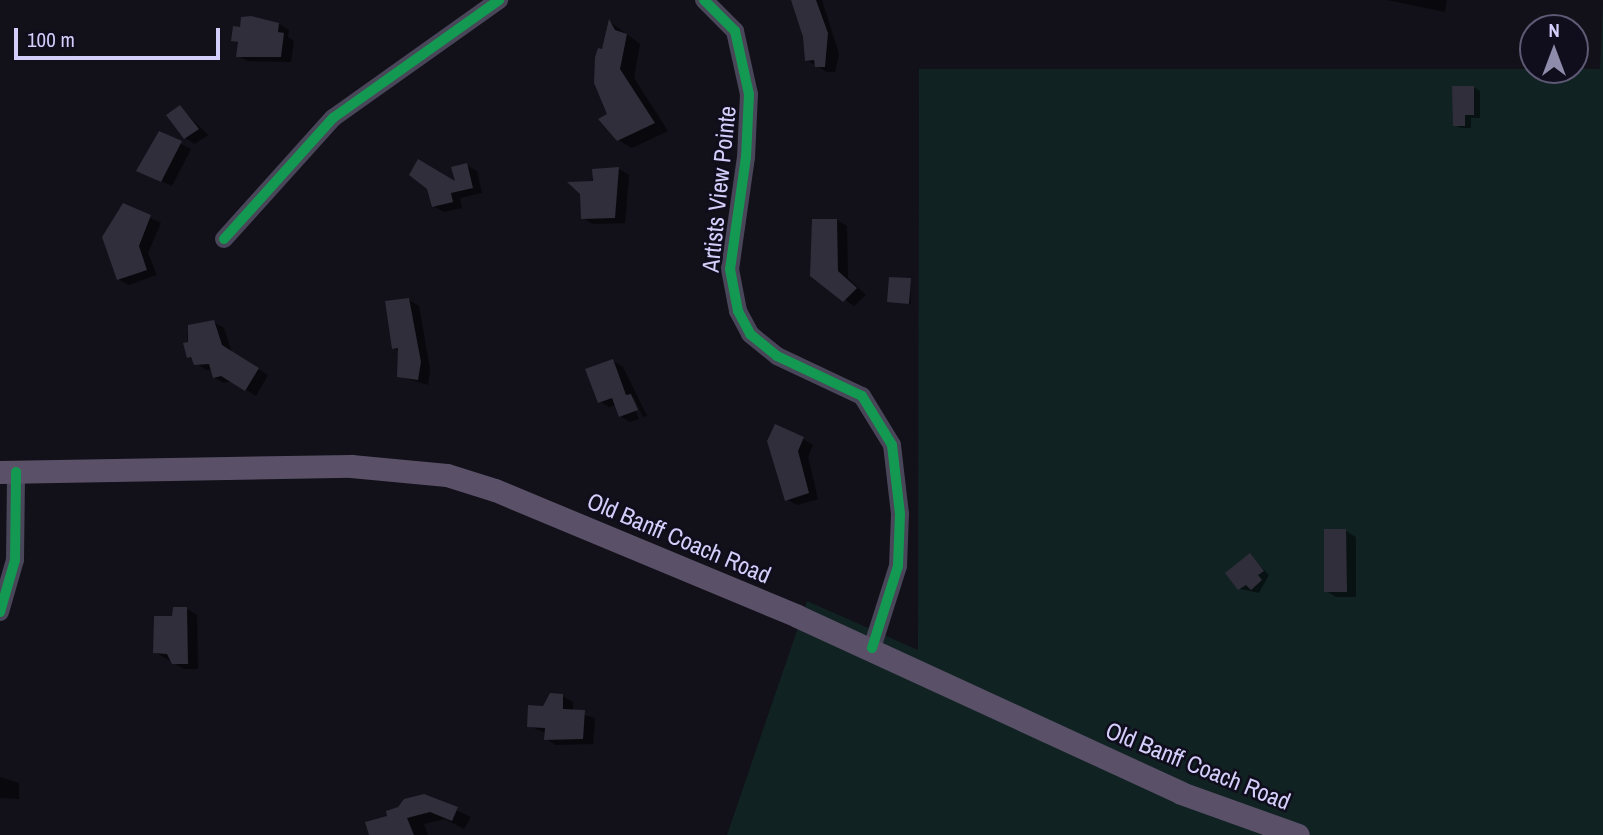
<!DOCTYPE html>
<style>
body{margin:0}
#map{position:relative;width:1603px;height:835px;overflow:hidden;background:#121018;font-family:"Archivo Narrow",sans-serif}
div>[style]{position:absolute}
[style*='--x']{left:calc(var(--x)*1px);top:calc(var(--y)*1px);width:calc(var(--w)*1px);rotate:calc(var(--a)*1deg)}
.green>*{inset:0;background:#112223}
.shadow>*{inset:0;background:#0007}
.building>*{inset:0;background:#302e3b}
.minor>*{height:18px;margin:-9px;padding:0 9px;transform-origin:9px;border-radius:9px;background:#484658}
.major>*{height:23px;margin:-11.5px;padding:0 11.5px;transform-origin:11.5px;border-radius:11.5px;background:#5a5169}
.cycleway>*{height:10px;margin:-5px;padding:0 5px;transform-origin:5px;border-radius:5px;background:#139951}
span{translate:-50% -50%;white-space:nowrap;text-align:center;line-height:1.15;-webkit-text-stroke:5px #100d1c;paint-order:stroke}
.street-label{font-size:24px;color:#d3cefa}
.north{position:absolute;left:1519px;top:14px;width:70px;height:70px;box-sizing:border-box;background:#100d1c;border:2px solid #5e5a75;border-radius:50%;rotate:0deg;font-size:19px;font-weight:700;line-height:28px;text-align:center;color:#d3cefa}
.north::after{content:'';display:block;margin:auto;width:24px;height:32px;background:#8f8cab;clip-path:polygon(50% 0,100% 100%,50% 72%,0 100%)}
.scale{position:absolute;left:14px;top:28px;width:206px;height:32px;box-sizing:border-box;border:4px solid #d3cefa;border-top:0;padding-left:9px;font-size:21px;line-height:24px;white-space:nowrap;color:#d3cefa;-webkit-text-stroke:5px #100d1c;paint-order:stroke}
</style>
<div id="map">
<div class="green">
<div style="clip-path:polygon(1603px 0,1603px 835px,727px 835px,807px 601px,918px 650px,919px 69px,1600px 69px)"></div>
</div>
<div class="shadow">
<div style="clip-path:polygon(796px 0,822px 0,839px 54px,835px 72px,827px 72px,807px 60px)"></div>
<div style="clip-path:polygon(1387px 0,1447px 0,1445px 12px)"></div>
<div style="clip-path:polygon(610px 22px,640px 44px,634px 78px,668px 131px,632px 148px,618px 140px,609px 115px)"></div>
<div style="clip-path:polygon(279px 24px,289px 30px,288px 37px,294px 41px,291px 62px,248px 61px,238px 56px,240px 44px,232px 40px)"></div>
<div style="clip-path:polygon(1474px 87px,1480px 91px,1480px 118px,1471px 118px,1471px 128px,1461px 128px,1454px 125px)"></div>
<div style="clip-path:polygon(180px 107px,208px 135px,195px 144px,185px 138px)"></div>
<div style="clip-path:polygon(160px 133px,191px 149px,172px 186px,149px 176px)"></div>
<div style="clip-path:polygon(466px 165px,477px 171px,482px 193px,460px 198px,462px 208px,444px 212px,433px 206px,458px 185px)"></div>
<div style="clip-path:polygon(619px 169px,629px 175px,625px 223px,593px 224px,583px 218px,594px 171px)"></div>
<div style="clip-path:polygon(124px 206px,161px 223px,148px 253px,157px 275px,129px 285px,118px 279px)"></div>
<div style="clip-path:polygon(837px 220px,847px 226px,848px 278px,866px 295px,854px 306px,812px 275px)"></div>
<div style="clip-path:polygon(910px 280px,911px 304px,889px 301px)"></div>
<div style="clip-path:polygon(409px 300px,419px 306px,430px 369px,428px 385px,398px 376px,400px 351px,393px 348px)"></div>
<div style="clip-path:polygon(213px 322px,224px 328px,232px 352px,268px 375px,256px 396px,232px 381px,224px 383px,214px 377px,212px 370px,206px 370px,189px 357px,187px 334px)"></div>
<div style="clip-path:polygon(613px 361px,623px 367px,647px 416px,643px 417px,634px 398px,630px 398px,639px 419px,630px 422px,620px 416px,616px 405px,609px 407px,599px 401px)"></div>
<div style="clip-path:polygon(803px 439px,813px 445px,808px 457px,818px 499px,797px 505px,786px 499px,769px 441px)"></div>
<div style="clip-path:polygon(1326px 531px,1346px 531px,1356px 537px,1356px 597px,1336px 597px,1326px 591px)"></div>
<div style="clip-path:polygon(1250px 555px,1269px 575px,1259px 593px,1240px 589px)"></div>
<div style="clip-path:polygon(187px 609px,197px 615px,198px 669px,184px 669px,155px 652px,155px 618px,174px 618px)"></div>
<div style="clip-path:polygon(562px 696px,573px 702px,573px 712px,595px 718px,593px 744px,556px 745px,546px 739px,546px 733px,529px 726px)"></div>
<div style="clip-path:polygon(0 777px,19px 783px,19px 799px,0 798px)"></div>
<div style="clip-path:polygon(424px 796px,471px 817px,464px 829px,445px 819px,424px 824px,428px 835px,371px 835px)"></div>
</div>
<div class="building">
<div style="clip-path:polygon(791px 0,816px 0,828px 33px,825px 67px,815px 67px,814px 60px,805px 61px,803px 37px)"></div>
<div style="clip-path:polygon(251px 16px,279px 23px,278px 32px,284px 33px,281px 57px,236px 57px,238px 42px,231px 41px,233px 26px,240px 27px,241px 17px)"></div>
<div style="clip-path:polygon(609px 19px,615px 30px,627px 34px,620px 69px,655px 123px,617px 141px,598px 119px,607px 114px,594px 83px,595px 57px,598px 48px,602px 49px)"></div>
<div style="clip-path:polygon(1452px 86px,1474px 86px,1474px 115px,1465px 115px,1465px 126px,1453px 126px)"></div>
<div style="clip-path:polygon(180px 105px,199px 129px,184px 139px,166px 115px)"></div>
<div style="clip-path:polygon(159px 131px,182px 141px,161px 182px,136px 171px)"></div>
<div style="clip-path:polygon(418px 159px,455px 181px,451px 167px,467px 163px,473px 188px,451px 193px,453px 202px,432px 207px,427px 189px,409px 175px)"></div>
<div style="clip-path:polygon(619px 167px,615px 218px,581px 219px,580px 194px,567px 182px,593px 181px,592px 169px)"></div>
<div style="clip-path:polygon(123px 203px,151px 215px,139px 246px,147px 270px,117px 280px,102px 237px)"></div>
<div style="clip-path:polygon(812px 219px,837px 219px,838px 271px,857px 288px,843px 302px,810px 276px)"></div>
<div style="clip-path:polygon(889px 277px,911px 278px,909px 304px,887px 302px)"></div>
<div style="clip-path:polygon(409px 298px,421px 362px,418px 380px,397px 377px,398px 348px,392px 349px,385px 301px)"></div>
<div style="clip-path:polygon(214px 320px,222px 345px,259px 368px,245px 391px,221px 376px,213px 378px,209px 364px,194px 365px,191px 357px,187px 358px,183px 343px,188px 342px,188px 325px)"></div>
<div style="clip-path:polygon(613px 359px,626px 395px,631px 394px,638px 410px,619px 417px,612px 398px,598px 403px,585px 369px)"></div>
<div style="clip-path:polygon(775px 424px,804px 437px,798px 451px,809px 493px,785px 501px,767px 441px)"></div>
<div style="clip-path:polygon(1324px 529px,1346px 529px,1347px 592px,1324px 592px)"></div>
<div style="clip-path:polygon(1250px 553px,1264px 571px,1258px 575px,1262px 580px,1251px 590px,1246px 585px,1238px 590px,1225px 573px)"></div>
<div style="clip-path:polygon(173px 607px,187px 607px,188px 664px,172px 664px,167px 654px,153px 653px,154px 616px,172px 616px)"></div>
<div style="clip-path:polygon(550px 693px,563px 694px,563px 709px,585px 710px,583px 739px,544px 740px,545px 728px,527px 727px,528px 705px,543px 706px)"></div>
<div style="clip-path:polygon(424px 794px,458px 807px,452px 821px,430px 812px,407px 818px,414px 835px,369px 835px,365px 822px,387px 816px,386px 811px,398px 807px,404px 799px)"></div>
</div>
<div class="minor">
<div style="--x:704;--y:0;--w:44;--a:45"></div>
<div style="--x:735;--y:31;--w:65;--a:77.5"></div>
<div style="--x:749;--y:94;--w:63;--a:92.7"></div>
<div style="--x:746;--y:157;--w:113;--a:98.1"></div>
<div style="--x:730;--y:269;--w:43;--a:79.2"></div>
<div style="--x:738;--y:311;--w:26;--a:62"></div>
<div style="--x:750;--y:334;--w:35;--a:39"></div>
<div style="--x:777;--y:356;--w:94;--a:25.2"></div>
<div style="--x:862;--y:396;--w:57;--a:58.5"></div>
<div style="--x:892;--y:445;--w:69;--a:83.4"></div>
<div style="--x:900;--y:514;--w:52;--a:92.2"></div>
<div style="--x:898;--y:566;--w:86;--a:107.6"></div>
<div style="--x:224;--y:239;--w:163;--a:-48"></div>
<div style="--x:333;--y:118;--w:204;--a:-35.4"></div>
<div style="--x:0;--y:612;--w:54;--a:-73.9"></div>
<div style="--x:15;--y:560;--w:88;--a:-89.3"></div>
</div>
<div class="major">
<div style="--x:0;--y:472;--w:351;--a:-1"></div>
<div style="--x:351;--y:466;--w:96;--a:5.4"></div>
<div style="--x:447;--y:475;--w:50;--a:17.4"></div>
<div style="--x:495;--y:490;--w:327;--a:22.6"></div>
<div style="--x:797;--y:616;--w:423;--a:24.7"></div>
<div style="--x:1181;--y:793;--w:124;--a:19.7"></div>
</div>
<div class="cycleway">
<div style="--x:704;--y:0;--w:44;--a:45"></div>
<div style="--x:735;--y:31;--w:65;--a:77.5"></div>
<div style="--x:749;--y:94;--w:63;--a:92.7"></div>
<div style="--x:746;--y:157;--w:113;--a:98.1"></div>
<div style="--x:730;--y:269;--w:43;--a:79.2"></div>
<div style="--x:738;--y:311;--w:26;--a:62"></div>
<div style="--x:750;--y:334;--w:35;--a:39"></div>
<div style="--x:777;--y:356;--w:94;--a:25.2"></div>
<div style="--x:862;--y:396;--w:57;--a:58.5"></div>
<div style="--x:892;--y:445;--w:69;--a:83.4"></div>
<div style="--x:900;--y:514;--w:52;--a:92.2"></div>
<div style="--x:898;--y:566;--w:86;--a:107.6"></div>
<div style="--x:224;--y:239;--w:163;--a:-48"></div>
<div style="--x:333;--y:118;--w:204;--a:-35.4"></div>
<div style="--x:0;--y:612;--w:54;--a:-73.9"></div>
<div style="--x:15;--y:560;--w:88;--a:-89.3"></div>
</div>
<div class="street-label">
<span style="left:719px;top:189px;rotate:-84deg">Artists View Pointe</span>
<span style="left:679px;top:538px;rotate:23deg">Old Banff Coach Road</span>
<span style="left:1198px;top:766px;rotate:22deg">Old Banff Coach Road</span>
</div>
<div class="north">N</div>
<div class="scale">100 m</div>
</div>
